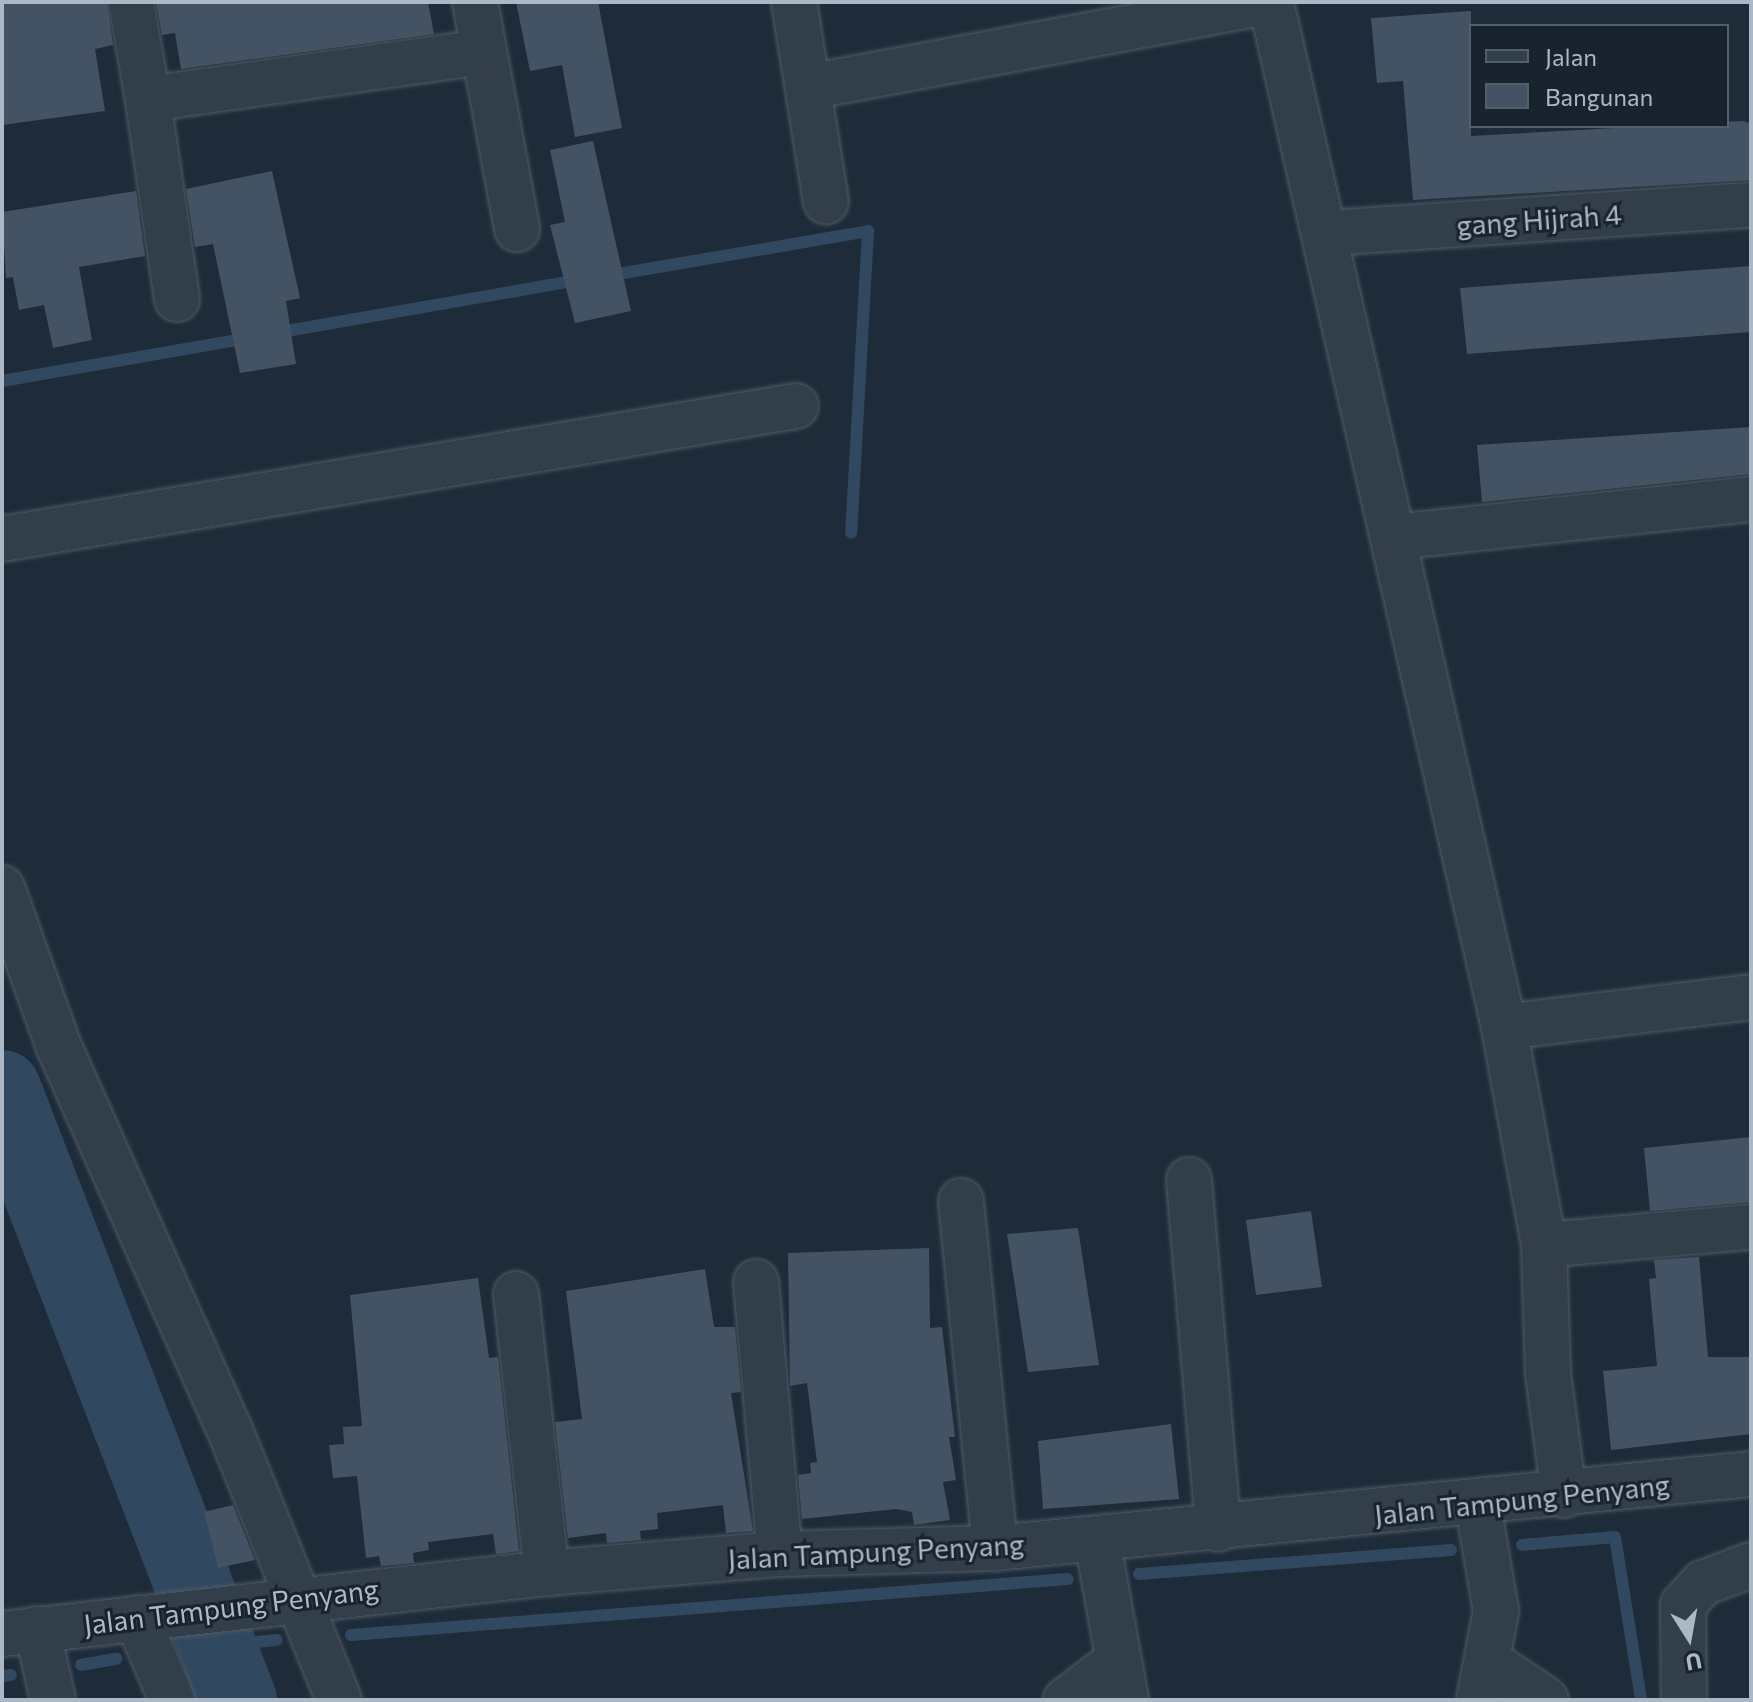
<!DOCTYPE html>
<style>
body{margin:0}
#map{position:relative;width:1753px;height:1702px;overflow:hidden;background:#1e2c39;font-family:Commissioner,sans-serif}
div>[style]{position:absolute}
[style*='--x']{left:calc(var(--x)*1px);top:calc(var(--y)*1px);width:calc(var(--w)*1px);rotate:calc(var(--a)*1deg)}
.stream>*{height:12px;margin:-6px;padding:0 6px;transform-origin:6px;border-radius:6px;background:#304961}
.river>*{height:78px;margin:-39px;padding:0 39px;transform-origin:39px;border-radius:39px;background:#304961}
.building>*{inset:0;background:#445363}
.roads{filter:drop-shadow(0 0 2px #505b67) drop-shadow(0 0 2px #505b67)}
.minor>*{height:44px;margin:-22px;padding:0 22px;transform-origin:22px;border-radius:22px;background:#323e49}
span{translate:-50% -50%;white-space:nowrap;text-align:center;line-height:1.15;-webkit-text-stroke:6px #18232d;paint-order:stroke}
.street-label{font-size:28px;color:#acb8c6}
.frame{position:absolute;inset:0;border:4px solid #acb8c6;pointer-events:none}
.legend{position:absolute;left:1469px;top:24px;width:260px;height:104px;box-sizing:border-box;background:#18232d;border:2px solid #535f6a;margin:0;padding:10px 14px;list-style:none;font-size:24px;color:#acb8c6}
.legend li{display:flex;align-items:center;gap:16px;height:40px}
.legend b{width:40px;border:2px solid #535f6a}
.north{position:absolute;left:1649px;top:1598px;width:80px;height:80px;-webkit-text-stroke:6px #18232d;paint-order:stroke;rotate:169deg;font-size:22px;font-weight:700;line-height:32px;text-align:center;color:#acb8c6}
.north::after{content:'';display:block;margin:auto;width:28px;height:36px;background:#acb8c6;clip-path:polygon(50% 0,100% 100%,50% 72%,0 100%)}
</style>
<div id="map">
<div class="stream">
<div style="--x:606;--y:276;--w:266;--a:-9.7"></div>
<div style="--x:868;--y:231;--w:302;--a:93.2"></div>
<div style="--x:275;--y:333;--w:310;--a:-9.9"></div>
<div style="--x:2;--y:381;--w:251;--a:-9.9"></div>
<div style="--x:1522;--y:1545;--w:93;--a:-4.9"></div>
<div style="--x:1615;--y:1537;--w:165;--a:80.9"></div>
<div style="--x:1139;--y:1574;--w:313;--a:-4.4"></div>
<div style="--x:351;--y:1635;--w:719;--a:-4.47"></div>
<div style="--x:188;--y:1649;--w:89;--a:-5.8"></div>
<div style="--x:81;--y:1665;--w:36;--a:-10"></div>
<div style="--x:2;--y:1676;--w:9;--a:-6"></div>
</div>
<div class="river">
<div style="--x:2;--y:1089;--w:655;--a:68.88"></div>
</div>
<div class="building">
<div style="clip-path:polygon(2px 2px,107px 2px,113px 45px,95px 49px,105px 111px,2px 125px)"></div>
<div style="clip-path:polygon(156px 2px,428px 2px,434px 34px,181px 69px,175px 33px,162px 35px)"></div>
<div style="clip-path:polygon(516px 2px,598px 2px,622px 128px,575px 137px,562px 65px,530px 71px)"></div>
<div style="clip-path:polygon(1471px 11px,1471px 136px,1743px 121px,1749px 123px,1751px 180px,1413px 200px,1403px 81px,1377px 83px,1371px 18px)"></div>
<div style="clip-path:polygon(593px 141px,631px 311px,575px 323px,550px 225px,565px 222px,550px 150px)"></div>
<div style="clip-path:polygon(272px 171px,300px 298px,286px 301px,296px 364px,240px 373px,213px 244px,195px 247px,186px 189px)"></div>
<div style="clip-path:polygon(136px 191px,145px 256px,79px 267px,92px 340px,53px 348px,44px 305px,19px 310px,13px 277px,6px 278px,2px 212px)"></div>
<div style="clip-path:polygon(1751px 266px,1751px 332px,1467px 354px,1460px 288px)"></div>
<div style="clip-path:polygon(1751px 427px,1751px 474px,1482px 502px,1477px 445px)"></div>
<div style="clip-path:polygon(1751px 1137px,1751px 1202px,1650px 1211px,1644px 1148px)"></div>
<div style="clip-path:polygon(1311px 1211px,1322px 1287px,1256px 1295px,1246px 1220px)"></div>
<div style="clip-path:polygon(1078px 1228px,1099px 1365px,1028px 1372px,1007px 1234px)"></div>
<div style="clip-path:polygon(929px 1248px,930px 1328px,942px 1327px,955px 1437px,949px 1437px,956px 1480px,943px 1482px,950px 1520px,914px 1525px,912px 1512px,896px 1509px,802px 1519px,798px 1475px,811px 1473px,810px 1463px,817px 1462px,807px 1383px,790px 1386px,788px 1253px)"></div>
<div style="clip-path:polygon(1699px 1257px,1708px 1357px,1751px 1357px,1751px 1434px,1611px 1450px,1603px 1371px,1657px 1366px,1649px 1279px,1656px 1278px,1654px 1260px)"></div>
<div style="clip-path:polygon(705px 1269px,714px 1327px,735px 1327px,741px 1392px,731px 1393px,753px 1531px,726px 1533px,723px 1505px,657px 1513px,658px 1529px,640px 1531px,641px 1540px,607px 1543px,606px 1533px,568px 1538px,555px 1422px,582px 1419px,566px 1291px)"></div>
<div style="clip-path:polygon(478px 1278px,489px 1358px,498px 1357px,519px 1551px,496px 1554px,493px 1534px,428px 1542px,429px 1550px,413px 1553px,414px 1563px,381px 1566px,379px 1556px,366px 1558px,357px 1476px,333px 1478px,329px 1445px,344px 1444px,343px 1427px,362px 1426px,350px 1295px)"></div>
<div style="clip-path:polygon(1171px 1424px,1179px 1499px,1043px 1509px,1038px 1441px)"></div>
<div style="clip-path:polygon(233px 1505px,255px 1560px,218px 1568px,204px 1512px)"></div>
</div>
<div class="roads">
<div class="minor">
<div style="--x:131;--y:2;--w:98;--a:80.1"></div>
<div style="--x:475;--y:2;--w:231;--a:79.5"></div>
<div style="--x:794;--y:2;--w:202;--a:80.9"></div>
<div style="--x:1271;--y:2;--w:1051;--a:77.19"></div>
<div style="--x:1504;--y:1027;--w:222;--a:79.6"></div>
<div style="--x:808;--y:87;--w:468;--a:-10.5"></div>
<div style="--x:1327;--y:233;--w:425;--a:-3.8"></div>
<div style="--x:177;--y:299;--w:202;--a:-98.3"></div>
<div style="--x:148;--y:99;--w:338;--a:-8"></div>
<div style="--x:1394;--y:537;--w:359;--a:-6.1"></div>
<div style="--x:2;--y:539;--w:805;--a:-9.51"></div>
<div style="--x:2;--y:888;--w:169;--a:70.3"></div>
<div style="--x:59;--y:1047;--w:417;--a:66"></div>
<div style="--x:229;--y:1428;--w:293;--a:68"></div>
<div style="--x:1504;--y:1027;--w:249;--a:-6.9"></div>
<div style="--x:1189;--y:1180;--w:350;--a:85.2"></div>
<div style="--x:961;--y:1201;--w:349;--a:84.4"></div>
<div style="--x:756;--y:1282;--w:273;--a:85"></div>
<div style="--x:516;--y:1294;--w:281;--a:83.7"></div>
<div style="--x:1564;--y:1495;--w:122;--a:-97.5"></div>
<div style="--x:1548;--y:1374;--w:129;--a:-91.8"></div>
<div style="--x:1544;--y:1245;--w:208;--a:-5"></div>
<div style="--x:1478;--y:1505;--w:108;--a:80.4"></div>
<div style="--x:1496;--y:1611;--w:91;--a:100.8"></div>
<div style="--x:1097;--y:1539;--w:164;--a:79.8"></div>
<div style="--x:137;--y:1618;--w:89;--a:66.9"></div>
<div style="--x:37;--y:1629;--w:73;--a:77.3"></div>
<div style="--x:2;--y:1634;--w:548;--a:-6.39"></div>
<div style="--x:547;--y:1573;--w:234;--a:-4.7"></div>
<div style="--x:780;--y:1554;--w:215;--a:-1.6"></div>
<div style="--x:995;--y:1548;--w:760;--a:-5.59"></div>
<div style="--x:1491;--y:1663;--w:66;--a:33.9"></div>
<div style="--x:1066;--y:1700;--w:61;--a:-37.1"></div>
<div style="--x:1684;--y:1700;--w:95;--a:-90.6"></div>
<div style="--x:1683;--y:1605;--w:30;--a:-48"></div>
<div style="--x:1703;--y:1583;--w:51;--a:-20.6"></div>
</div>
</div>
<div class="street-label">
<span style="left:1539px;top:219px;rotate:-4deg">gang Hijrah 4</span>
<span style="left:1522px;top:1499px;rotate:-6deg">Jalan Tampung Penyang</span>
<span style="left:876px;top:1551px;rotate:-3deg">Jalan Tampung Penyang</span>
<span style="left:231px;top:1606px;rotate:-7deg">Jalan Tampung Penyang</span>
</div>
<div class="frame"></div>
<ul class="legend">
<li><b style="height:10px;background:#323e49"></b>Jalan</li>
<li><b style="height:22px;background:#445363"></b>Bangunan</li>
</ul>
<div class="north">U</div>
</div>
